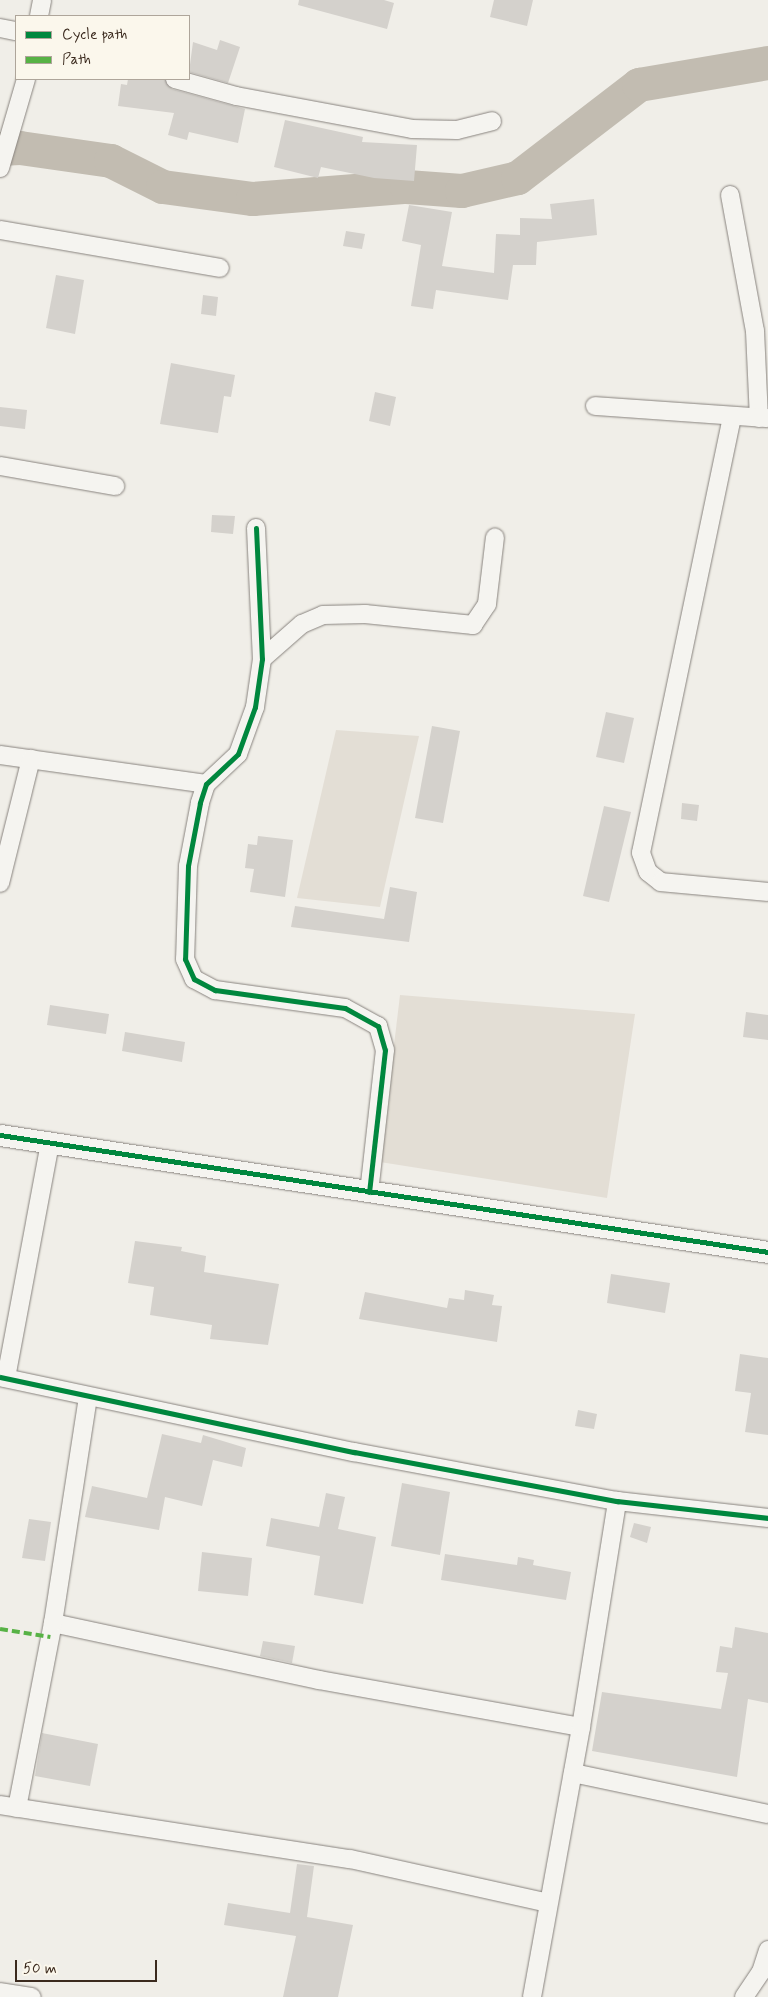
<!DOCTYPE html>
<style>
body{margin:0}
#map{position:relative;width:768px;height:1997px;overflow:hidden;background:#f0eee8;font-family:Mynerve,sans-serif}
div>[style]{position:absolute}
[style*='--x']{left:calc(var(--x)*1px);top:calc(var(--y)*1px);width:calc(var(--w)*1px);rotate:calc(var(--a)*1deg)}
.built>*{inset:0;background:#e3ded5}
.river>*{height:34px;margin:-17px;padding:0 17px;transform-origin:17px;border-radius:17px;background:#c2bcb1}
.building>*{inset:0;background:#d4d1cc}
.roads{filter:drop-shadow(0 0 1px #88837e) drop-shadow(0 0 1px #88837e)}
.minor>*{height:18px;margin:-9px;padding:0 9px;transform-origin:9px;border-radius:9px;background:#f5f4f0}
.tertiary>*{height:21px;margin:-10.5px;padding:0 10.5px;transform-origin:10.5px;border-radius:10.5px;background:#f5f4f0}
.quiet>*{height:4px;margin-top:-2px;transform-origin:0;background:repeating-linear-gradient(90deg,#57b245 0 8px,transparent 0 12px)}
.cycleway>*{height:5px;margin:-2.5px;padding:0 2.5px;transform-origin:2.5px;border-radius:2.5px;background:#00873e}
span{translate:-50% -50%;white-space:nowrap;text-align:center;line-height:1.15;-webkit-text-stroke:4px #fbf7ec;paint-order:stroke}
.legend{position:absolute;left:15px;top:15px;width:175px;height:65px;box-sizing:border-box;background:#fbf7ec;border:1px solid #aea59a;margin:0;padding:6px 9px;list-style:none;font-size:15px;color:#3b2a1e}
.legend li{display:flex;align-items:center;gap:10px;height:25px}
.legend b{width:25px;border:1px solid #aea59a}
.scale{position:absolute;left:15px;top:1960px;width:142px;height:22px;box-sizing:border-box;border:2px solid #3b2a1e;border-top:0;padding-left:6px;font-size:15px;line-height:18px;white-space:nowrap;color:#3b2a1e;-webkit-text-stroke:4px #fbf7ec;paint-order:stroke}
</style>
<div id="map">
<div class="built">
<div style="clip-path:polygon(336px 730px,419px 736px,380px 907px,297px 898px)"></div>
<div style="clip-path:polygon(400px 995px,635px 1014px,607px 1198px,380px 1162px)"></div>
</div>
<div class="river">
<div style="--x:0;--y:149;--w:20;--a:-3"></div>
<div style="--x:20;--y:148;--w:92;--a:8.1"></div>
<div style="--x:111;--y:161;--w:58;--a:26.6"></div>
<div style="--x:163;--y:187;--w:91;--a:7.6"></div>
<div style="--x:253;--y:199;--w:154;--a:-4.5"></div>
<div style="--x:407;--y:187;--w:55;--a:4.2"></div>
<div style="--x:462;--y:191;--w:57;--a:-13.1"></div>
<div style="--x:518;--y:178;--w:153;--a:-37.5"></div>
<div style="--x:639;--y:85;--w:131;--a:-9.7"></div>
</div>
<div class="building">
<div style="clip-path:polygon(299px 0,384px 0,394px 3px,387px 29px,298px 5px)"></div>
<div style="clip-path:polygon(494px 0,533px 0,527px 26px,490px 17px)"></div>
<div style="clip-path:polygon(220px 40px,240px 47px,228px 83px,189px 72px,193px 42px,217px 50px)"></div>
<div style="clip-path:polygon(128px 79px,165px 79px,172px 89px,245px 109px,238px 143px,189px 132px,187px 140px,168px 135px,174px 113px,118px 106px,121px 84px,127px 85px)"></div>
<div style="clip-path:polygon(285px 120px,363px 137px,362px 142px,417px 145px,414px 181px,374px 178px,321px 167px,318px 178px,274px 167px)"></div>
<div style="clip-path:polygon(594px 199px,597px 235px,537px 242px,536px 265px,513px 265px,508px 300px,436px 290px,433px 309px,411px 306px,421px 245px,402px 241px,409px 205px,452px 212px,442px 266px,494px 273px,496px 234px,520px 235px,520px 218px,552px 219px,550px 204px)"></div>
<div style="clip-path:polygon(346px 231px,365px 234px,362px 249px,343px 246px)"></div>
<div style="clip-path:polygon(56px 275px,84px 280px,75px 334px,46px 328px)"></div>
<div style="clip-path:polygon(203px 295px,218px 297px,216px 316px,201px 314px)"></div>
<div style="clip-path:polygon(171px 363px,235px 375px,231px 397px,224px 396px,218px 433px,160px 424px)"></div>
<div style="clip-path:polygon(375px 392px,396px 397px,390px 426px,369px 421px)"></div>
<div style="clip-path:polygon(0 407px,27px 410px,25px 429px,0 426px)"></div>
<div style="clip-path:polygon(212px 515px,235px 516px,233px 534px,211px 532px)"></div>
<div style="clip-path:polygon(606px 712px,634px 718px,624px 763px,596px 757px)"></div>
<div style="clip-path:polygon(432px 726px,460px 731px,443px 823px,415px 818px)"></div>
<div style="clip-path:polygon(682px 803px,699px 805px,697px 821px,681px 819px)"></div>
<div style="clip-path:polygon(604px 806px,631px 812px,609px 902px,583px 896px)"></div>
<div style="clip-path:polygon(258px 836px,293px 840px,285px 897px,250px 892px,254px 869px,245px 868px,248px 844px,257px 845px)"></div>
<div style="clip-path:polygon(390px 887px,417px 892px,409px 942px,291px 927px,295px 906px,384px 919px)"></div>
<div style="clip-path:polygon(50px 1005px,109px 1014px,106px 1034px,47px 1025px)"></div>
<div style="clip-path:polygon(746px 1012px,768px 1015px,768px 1040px,743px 1037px)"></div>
<div style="clip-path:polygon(125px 1032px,185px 1042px,182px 1062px,122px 1051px)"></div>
<div style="clip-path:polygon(135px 1241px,182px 1247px,181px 1251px,206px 1256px,204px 1272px,279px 1284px,268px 1345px,210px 1339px,212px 1325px,150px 1315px,154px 1287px,128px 1283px)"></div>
<div style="clip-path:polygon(611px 1274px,670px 1283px,665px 1313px,607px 1303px)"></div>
<div style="clip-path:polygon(465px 1290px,494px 1295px,492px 1305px,502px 1306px,497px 1342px,359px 1319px,365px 1292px,447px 1308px,449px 1298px,464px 1300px)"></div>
<div style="clip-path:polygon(740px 1354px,768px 1358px,768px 1435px,745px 1432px,751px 1393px,735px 1391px)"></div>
<div style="clip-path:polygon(578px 1410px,597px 1414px,594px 1429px,575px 1426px)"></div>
<div style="clip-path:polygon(162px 1434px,201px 1443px,203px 1435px,246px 1448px,242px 1467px,213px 1460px,202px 1506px,165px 1497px,159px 1530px,85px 1517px,92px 1486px,147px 1498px)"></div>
<div style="clip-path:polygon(402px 1483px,450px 1492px,440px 1555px,391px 1546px)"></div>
<div style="clip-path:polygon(326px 1493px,345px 1497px,338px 1529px,376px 1537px,363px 1604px,314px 1595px,320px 1556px,266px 1546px,271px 1518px,319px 1527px)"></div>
<div style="clip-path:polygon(29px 1519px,51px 1522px,45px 1561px,22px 1558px)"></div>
<div style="clip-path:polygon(634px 1523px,651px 1527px,647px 1543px,630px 1537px)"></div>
<div style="clip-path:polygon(202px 1552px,252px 1558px,248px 1596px,198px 1591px)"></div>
<div style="clip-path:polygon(445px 1554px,517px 1565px,518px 1557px,534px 1560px,533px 1565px,571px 1572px,566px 1600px,441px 1580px)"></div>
<div style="clip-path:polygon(735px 1627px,768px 1633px,768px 1703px,748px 1699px,737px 1777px,592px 1751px,602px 1692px,721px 1709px,728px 1673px,716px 1672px,720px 1646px,732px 1648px)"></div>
<div style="clip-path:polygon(263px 1641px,295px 1646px,292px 1663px,260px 1656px)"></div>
<div style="clip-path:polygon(42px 1733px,98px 1744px,90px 1786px,35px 1776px)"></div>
<div style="clip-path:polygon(297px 1864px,314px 1866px,307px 1917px,353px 1925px,338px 1997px,283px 1997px,296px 1936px,224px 1925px,228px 1903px,290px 1913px)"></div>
</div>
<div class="roads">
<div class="minor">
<div style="--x:39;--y:16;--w:16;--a:-79"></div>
<div style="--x:0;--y:28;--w:16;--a:11"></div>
<div style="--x:175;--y:79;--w:63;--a:15.6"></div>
<div style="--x:236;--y:96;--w:179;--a:10.6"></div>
<div style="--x:412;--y:129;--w:45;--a:1.3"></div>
<div style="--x:457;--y:130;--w:36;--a:-14"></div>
<div style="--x:0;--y:168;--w:93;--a:-73.7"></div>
<div style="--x:730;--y:195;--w:138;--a:79.6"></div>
<div style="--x:755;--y:331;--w:87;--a:87.4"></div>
<div style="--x:0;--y:230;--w:223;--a:9.8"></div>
<div style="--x:595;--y:406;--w:173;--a:4"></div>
<div style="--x:732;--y:417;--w:445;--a:101.8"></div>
<div style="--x:641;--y:853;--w:20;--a:70"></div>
<div style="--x:648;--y:872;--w:16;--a:38"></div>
<div style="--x:661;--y:882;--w:107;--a:5.3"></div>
<div style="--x:0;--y:466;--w:117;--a:9.9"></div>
<div style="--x:256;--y:528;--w:131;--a:87.4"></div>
<div style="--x:262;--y:659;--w:49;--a:98.3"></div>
<div style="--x:255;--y:707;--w:50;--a:109.9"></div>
<div style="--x:238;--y:754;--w:44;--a:136.8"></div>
<div style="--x:206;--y:784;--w:20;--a:108"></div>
<div style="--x:200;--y:803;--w:64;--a:100.8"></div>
<div style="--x:188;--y:866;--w:93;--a:91.8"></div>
<div style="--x:185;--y:959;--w:22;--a:66"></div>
<div style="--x:194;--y:979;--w:24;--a:28"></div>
<div style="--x:215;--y:990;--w:131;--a:7.9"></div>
<div style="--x:345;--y:1008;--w:38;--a:29"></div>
<div style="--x:378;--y:1026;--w:25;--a:74"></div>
<div style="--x:385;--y:1050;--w:143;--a:96.4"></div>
<div style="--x:262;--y:659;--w:53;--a:-41.2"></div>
<div style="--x:302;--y:624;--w:23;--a:-23"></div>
<div style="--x:323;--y:615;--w:42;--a:-1.4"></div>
<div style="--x:365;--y:614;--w:109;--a:5.8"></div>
<div style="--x:473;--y:625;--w:25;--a:-56"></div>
<div style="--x:487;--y:604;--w:67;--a:-83.2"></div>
<div style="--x:0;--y:755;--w:208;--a:8"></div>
<div style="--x:0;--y:883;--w:128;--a:-76"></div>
<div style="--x:0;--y:1377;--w:362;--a:12"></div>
<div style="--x:354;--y:1452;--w:268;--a:10.6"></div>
<div style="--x:617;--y:1501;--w:152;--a:6.4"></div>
<div style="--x:6;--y:1378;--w:239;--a:-79.4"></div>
<div style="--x:53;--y:1623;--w:272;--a:12.1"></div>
<div style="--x:319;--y:1680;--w:266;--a:10.2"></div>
<div style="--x:573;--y:1773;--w:199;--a:11.9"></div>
<div style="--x:0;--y:1805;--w:354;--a:8.8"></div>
<div style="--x:350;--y:1859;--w:203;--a:12.5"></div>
<div style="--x:17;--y:1808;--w:188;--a:-79"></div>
<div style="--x:53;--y:1623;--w:228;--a:-81.2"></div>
<div style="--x:0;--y:1992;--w:32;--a:9"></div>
<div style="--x:532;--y:1997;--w:274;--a:-79.7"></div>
<div style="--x:581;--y:1727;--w:229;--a:-80.9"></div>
<div style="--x:744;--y:1997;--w:30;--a:-56"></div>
<div style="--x:761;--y:1972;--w:23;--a:-72"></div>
</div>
<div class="tertiary">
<div style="--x:0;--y:1135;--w:777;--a:8.66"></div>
</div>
</div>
<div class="quiet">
<div style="--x:0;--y:1629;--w:51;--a:9.1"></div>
</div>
<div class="cycleway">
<div style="--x:256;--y:528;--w:131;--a:87.4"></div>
<div style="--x:262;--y:659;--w:49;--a:98.3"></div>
<div style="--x:255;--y:707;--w:50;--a:109.9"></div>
<div style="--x:238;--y:754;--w:44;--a:136.8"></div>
<div style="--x:206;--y:784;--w:20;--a:108"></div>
<div style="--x:200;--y:803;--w:64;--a:100.8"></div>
<div style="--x:188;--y:866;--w:93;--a:91.8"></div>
<div style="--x:185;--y:959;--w:22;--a:66"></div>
<div style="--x:194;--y:979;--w:24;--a:28"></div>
<div style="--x:215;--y:990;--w:131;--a:7.9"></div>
<div style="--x:345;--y:1008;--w:38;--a:29"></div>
<div style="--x:378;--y:1026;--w:25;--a:74"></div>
<div style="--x:385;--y:1050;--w:143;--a:96.4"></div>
<div style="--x:0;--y:1135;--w:777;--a:8.66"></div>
<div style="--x:0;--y:1377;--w:362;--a:12"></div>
<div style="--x:354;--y:1452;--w:268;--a:10.6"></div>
<div style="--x:617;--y:1501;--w:152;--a:6.4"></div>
</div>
<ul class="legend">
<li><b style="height:6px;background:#00873e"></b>Cycle path</li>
<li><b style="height:6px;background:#57b245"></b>Path</li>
</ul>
<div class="scale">50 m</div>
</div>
